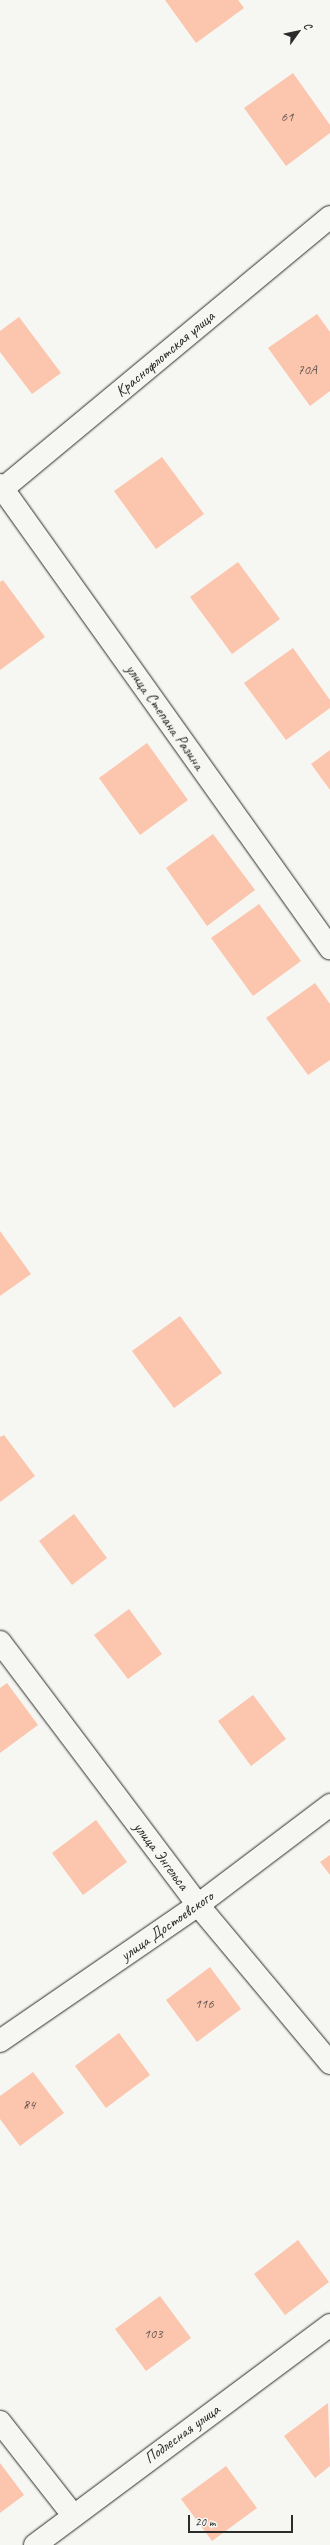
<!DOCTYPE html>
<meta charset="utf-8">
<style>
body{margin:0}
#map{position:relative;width:330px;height:2545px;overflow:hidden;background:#f6f6f2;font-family:Caveat,sans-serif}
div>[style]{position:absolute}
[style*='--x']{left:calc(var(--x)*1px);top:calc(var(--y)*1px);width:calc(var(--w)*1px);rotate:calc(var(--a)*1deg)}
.building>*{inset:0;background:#fcc5ae}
.roads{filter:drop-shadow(0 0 1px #2b2b2b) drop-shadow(0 0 1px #2b2b2b)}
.minor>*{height:22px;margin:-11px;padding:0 11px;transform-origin:11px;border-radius:11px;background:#f6f6f2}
span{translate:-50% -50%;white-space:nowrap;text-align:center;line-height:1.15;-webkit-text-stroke:3.5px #f6f6f2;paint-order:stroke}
.number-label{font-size:14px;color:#5f524c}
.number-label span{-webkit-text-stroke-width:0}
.street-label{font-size:16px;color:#2b2b2b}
.north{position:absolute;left:278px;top:12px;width:40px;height:40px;-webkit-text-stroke:3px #f6f6f2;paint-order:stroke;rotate:57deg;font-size:11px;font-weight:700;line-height:16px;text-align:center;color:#2b2b2b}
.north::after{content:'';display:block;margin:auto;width:14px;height:18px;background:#2b2b2b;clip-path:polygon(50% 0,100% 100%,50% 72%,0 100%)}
.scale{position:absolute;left:188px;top:2515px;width:105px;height:18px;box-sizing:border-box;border:2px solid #2b2b2b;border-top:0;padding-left:5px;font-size:12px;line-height:14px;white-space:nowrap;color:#2b2b2b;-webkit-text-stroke:3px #f6f6f2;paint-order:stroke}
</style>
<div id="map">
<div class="building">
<div style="clip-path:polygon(165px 0,238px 0,244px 8px,196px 43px)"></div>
<div style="clip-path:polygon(293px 73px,330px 125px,330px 133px,286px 166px,244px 108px)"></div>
<div style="clip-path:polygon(317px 314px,330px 332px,330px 391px,310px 406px,268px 348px)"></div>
<div style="clip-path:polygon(19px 317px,61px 373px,32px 394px,0 352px,0 331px)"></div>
<div style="clip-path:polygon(162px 457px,204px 514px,156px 549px,114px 491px)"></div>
<div style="clip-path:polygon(238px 562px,280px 619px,232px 654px,190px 597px)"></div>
<div style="clip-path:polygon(3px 580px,45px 637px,0 670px,0 582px)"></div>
<div style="clip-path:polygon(293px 648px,330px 700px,330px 708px,286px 740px,244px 683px)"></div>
<div style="clip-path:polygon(147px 743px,188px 800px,140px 835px,99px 778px)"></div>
<div style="clip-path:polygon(330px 750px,330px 790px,311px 764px)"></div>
<div style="clip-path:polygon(213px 834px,255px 890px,207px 926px,166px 868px)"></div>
<div style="clip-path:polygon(259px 904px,301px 961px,253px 996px,211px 938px)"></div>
<div style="clip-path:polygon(315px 983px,330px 1004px,330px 1060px,308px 1075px,266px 1018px)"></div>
<div style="clip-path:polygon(0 1231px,31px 1274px,0 1296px)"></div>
<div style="clip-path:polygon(180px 1316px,222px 1373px,174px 1408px,132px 1351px)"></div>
<div style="clip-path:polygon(4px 1435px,35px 1476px,0 1502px,0 1437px)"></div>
<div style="clip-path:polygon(74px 1514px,107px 1558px,72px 1585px,39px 1541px)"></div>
<div style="clip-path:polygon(129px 1609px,162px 1654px,128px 1679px,94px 1635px)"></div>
<div style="clip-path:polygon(7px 1683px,38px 1725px,0 1753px,0 1688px)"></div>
<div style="clip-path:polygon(253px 1695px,286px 1739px,251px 1766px,218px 1721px)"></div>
<div style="clip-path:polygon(96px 1820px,127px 1862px,83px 1895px,52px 1853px)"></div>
<div style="clip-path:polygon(330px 1855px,330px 1875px,320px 1862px)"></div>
<div style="clip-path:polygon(210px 1967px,241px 2009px,197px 2042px,166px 2000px)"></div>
<div style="clip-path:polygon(119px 2033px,150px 2075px,106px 2108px,75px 2066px)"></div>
<div style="clip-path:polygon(33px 2072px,64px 2113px,20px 2146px,0 2119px,0 2096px)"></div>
<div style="clip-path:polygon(298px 2240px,329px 2282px,285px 2315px,254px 2274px)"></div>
<div style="clip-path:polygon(160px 2296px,191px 2338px,146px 2371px,115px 2329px)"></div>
<div style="clip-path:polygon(328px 2403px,330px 2466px,315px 2478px,284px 2436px)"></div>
<div style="clip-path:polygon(0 2463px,24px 2495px,0 2513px)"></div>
<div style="clip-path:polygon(226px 2466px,257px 2508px,212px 2541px,181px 2499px)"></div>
</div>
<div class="roads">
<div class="minor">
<div style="--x:0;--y:485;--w:569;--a:54.52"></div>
<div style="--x:0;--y:491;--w:429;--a:-39.7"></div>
<div style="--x:0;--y:1642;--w:329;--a:53"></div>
<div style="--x:198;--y:1905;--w:206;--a:50.1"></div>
<div style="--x:0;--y:2041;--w:240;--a:-34.5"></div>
<div style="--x:198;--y:1905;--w:166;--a:-37.1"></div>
<div style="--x:0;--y:2422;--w:118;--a:51.9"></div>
<div style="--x:35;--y:2545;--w:368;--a:-36.7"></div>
</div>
</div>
<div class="number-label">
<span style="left:287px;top:117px">61</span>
<span style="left:307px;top:370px">70А</span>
<span style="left:204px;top:2004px">116</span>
<span style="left:29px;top:2105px">84</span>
<span style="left:153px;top:2334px">103</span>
</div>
<div class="street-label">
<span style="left:165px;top:354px;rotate:-40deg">Краснофлотская улица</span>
<span style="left:165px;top:717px;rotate:55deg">улица Степана Разина</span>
<span style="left:161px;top:1856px;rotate:53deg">улица Энгельса</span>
<span style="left:167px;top:1926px;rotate:-35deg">улица Достоевского</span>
<span style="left:182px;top:2434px;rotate:-36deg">Подлесная улица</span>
</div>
<div class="north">С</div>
<div class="scale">20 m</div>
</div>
